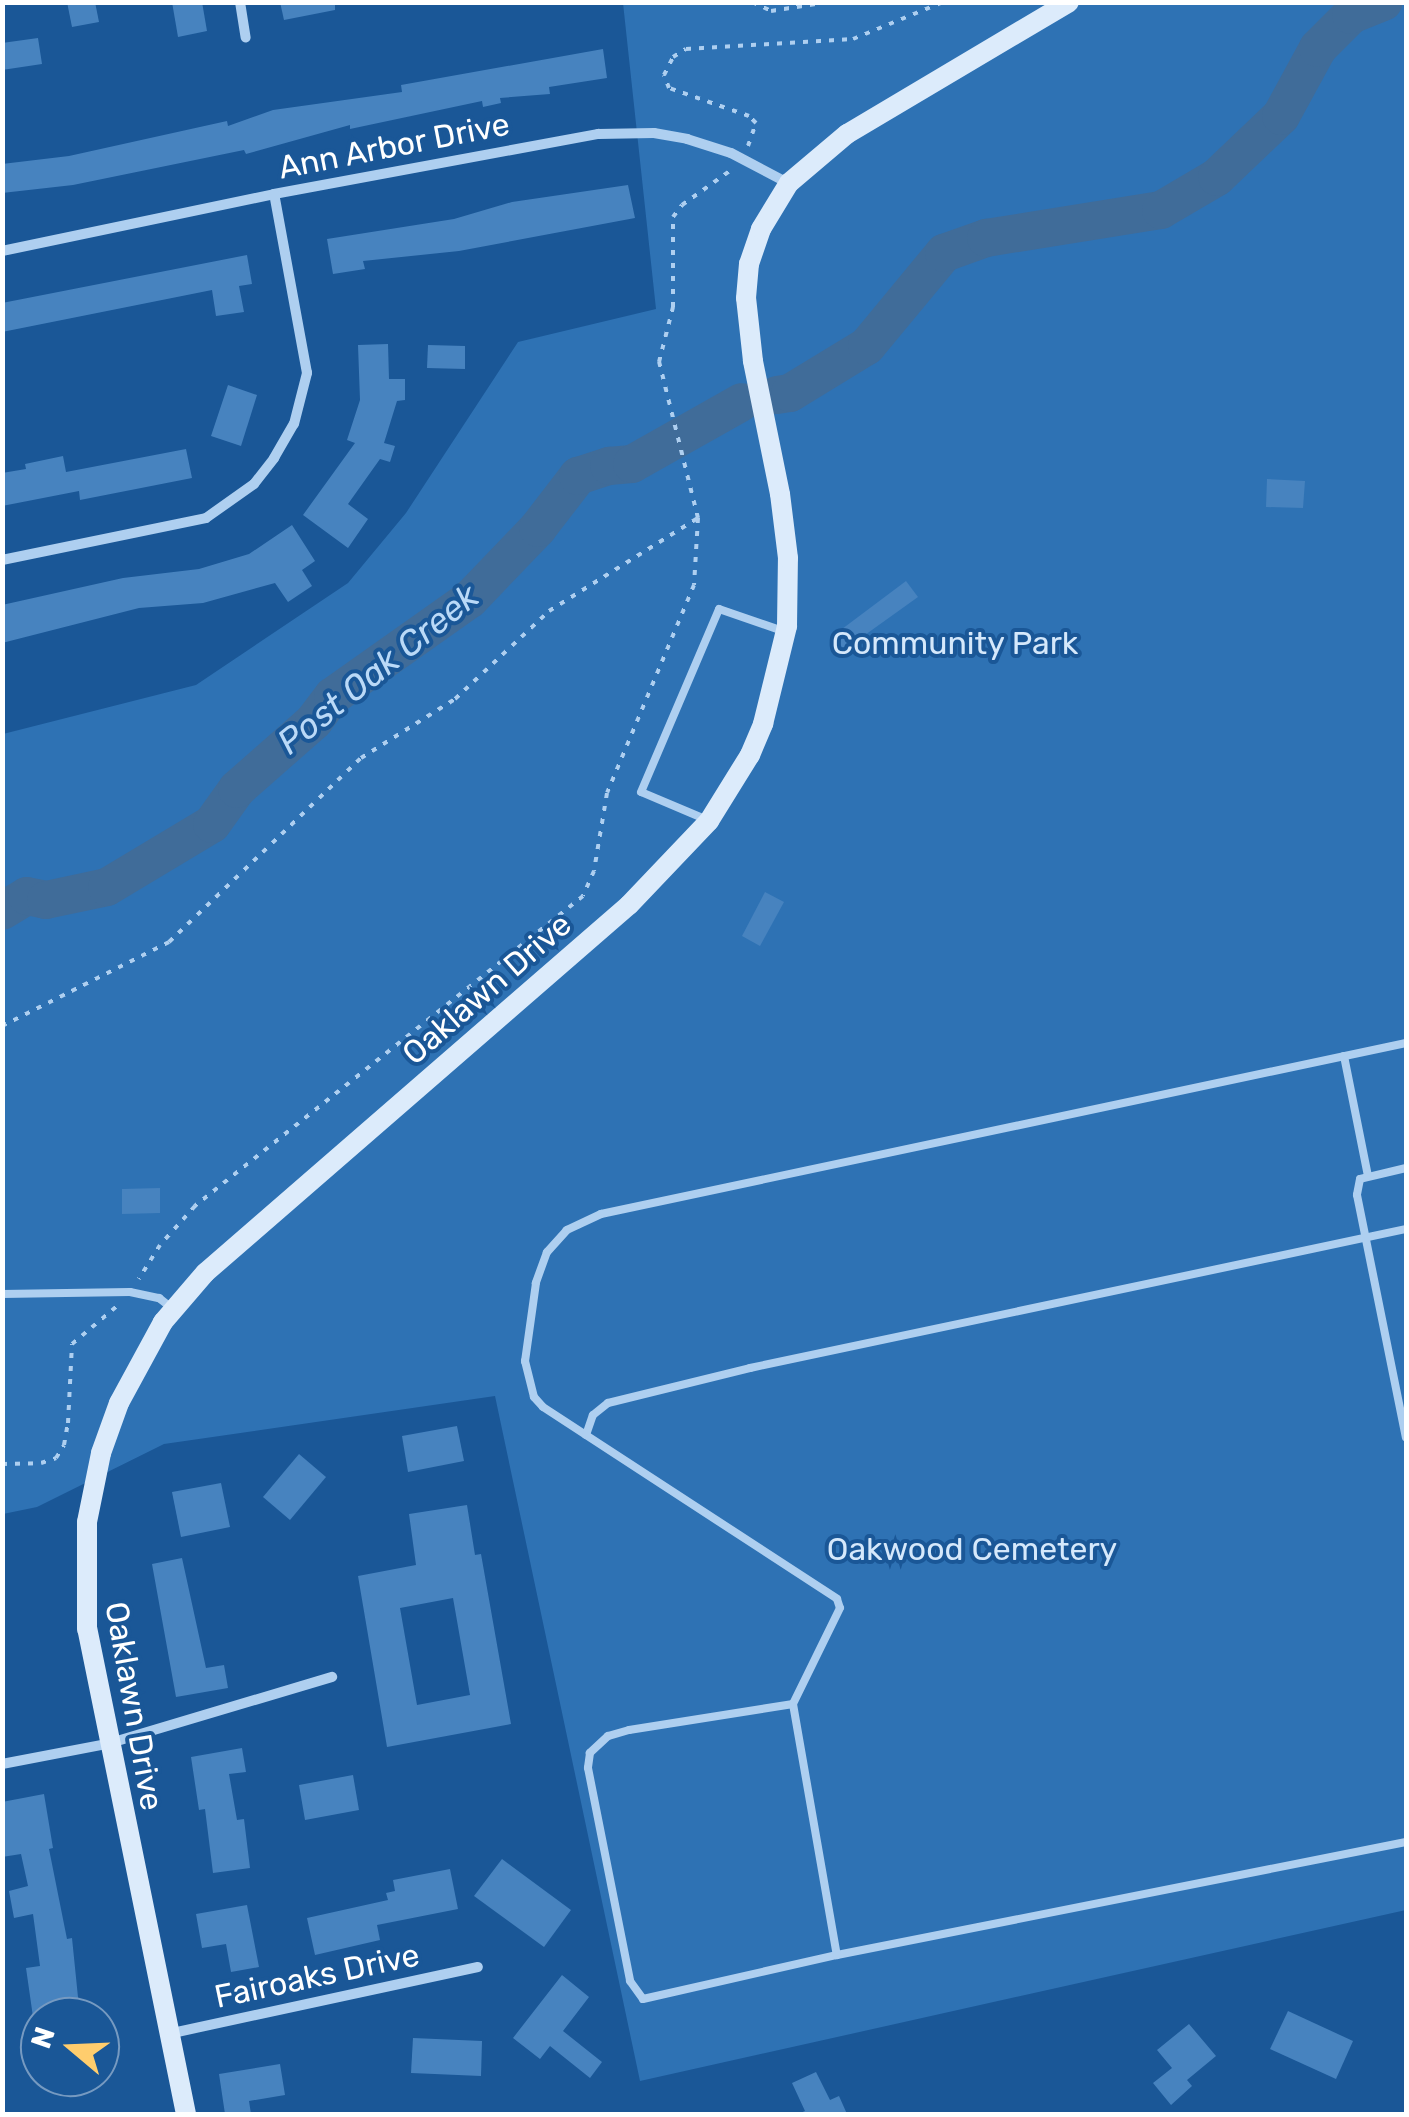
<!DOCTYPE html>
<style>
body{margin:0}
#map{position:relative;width:1409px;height:2117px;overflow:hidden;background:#1a5797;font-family:Rubik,sans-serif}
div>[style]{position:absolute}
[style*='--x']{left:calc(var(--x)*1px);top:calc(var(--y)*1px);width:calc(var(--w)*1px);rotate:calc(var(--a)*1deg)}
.green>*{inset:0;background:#2e72b4}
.river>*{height:38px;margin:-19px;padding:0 19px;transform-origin:19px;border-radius:19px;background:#406c99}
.building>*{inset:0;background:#4783bf}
.path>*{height:4px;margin-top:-2px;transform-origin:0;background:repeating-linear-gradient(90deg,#aecff0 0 5px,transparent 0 13px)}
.lane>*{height:8px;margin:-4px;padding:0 4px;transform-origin:4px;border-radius:4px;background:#aecff0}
.street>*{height:10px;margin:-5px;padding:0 5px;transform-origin:5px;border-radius:5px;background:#aecff0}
.secondary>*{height:20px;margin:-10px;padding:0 10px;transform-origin:10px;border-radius:10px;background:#dcebfb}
span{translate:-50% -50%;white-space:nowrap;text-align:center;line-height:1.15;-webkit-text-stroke:8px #1a5797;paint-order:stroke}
.street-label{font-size:32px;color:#fff}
.park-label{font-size:32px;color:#d5e8fb}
.water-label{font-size:35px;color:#bad9f7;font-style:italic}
.frame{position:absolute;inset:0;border:5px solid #fff;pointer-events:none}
.north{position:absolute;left:20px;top:1997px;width:100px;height:100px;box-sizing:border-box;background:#1a5797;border:2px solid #769ac1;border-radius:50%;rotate:289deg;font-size:28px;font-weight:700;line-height:40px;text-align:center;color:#fff}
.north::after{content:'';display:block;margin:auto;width:35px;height:45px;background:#ffcd6d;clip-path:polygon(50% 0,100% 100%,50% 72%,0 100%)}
</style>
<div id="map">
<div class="green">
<div style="clip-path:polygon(623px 3px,1406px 3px,1406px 1910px,640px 2081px,495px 1396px,164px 1444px,37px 1507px,3px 1514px,3px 734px,196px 685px,348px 583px,406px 513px,518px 342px,656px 309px)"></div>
</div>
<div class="river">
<div style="--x:777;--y:395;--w:13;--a:-9"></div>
<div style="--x:790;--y:393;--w:90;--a:-31.4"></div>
<div style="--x:867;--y:346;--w:121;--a:-50.4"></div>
<div style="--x:944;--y:253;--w:45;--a:-19.7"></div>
<div style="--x:986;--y:238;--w:177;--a:-9.1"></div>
<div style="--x:1161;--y:210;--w:65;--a:-30.5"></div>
<div style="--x:1217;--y:177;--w:88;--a:-43.6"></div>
<div style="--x:1281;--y:116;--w:77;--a:-61.4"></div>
<div style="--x:1318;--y:48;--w:47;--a:-45"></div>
<div style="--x:1351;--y:15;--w:35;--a:-22"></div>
<div style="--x:2;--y:911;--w:29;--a:-31"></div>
<div style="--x:27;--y:896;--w:19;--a:12"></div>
<div style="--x:46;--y:900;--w:62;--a:-12"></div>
<div style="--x:107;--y:887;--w:122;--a:-31"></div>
<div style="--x:212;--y:824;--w:43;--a:-54.5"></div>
<div style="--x:237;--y:789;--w:103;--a:-41.4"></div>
<div style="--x:314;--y:721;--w:31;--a:-53"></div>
<div style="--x:333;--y:696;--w:168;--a:-35.3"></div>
<div style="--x:470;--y:599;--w:98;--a:-46.2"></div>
<div style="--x:538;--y:528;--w:66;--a:-52.4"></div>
<div style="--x:578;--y:476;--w:33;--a:-18"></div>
<div style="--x:609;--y:466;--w:23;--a:-5"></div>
<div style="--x:632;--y:464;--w:126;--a:-29.4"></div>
</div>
<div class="building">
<div style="clip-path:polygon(67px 2px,95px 2px,99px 22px,72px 27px)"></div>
<div style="clip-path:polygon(172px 2px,202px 2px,207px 31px,178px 37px)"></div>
<div style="clip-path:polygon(280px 2px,335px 2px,335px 10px,284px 20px)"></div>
<div style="clip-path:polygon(38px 38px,42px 64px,2px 70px,2px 43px)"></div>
<div style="clip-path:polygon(603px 49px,607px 78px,549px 87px,550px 94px,500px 98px,501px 103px,483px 107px,482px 101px,350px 129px,350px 125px,246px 154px,244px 150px,73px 185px,2px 193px,2px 164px,69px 156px,227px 121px,228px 126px,273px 110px,402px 92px,401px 85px)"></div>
<div style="clip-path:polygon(628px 185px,635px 218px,459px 251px,363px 261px,365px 269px,333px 274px,327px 239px,454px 219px,512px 202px)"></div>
<div style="clip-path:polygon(247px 255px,252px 284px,239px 286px,244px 312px,216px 316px,212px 290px,2px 332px,2px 303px)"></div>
<div style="clip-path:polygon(388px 344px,389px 379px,405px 379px,405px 400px,397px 401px,384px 443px,395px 446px,390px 462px,380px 459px,348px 504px,368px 519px,348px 548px,303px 515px,355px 443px,347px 440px,360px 400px,358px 345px)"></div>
<div style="clip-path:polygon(428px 345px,465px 346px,465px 369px,427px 368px)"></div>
<div style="clip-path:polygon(228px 385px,257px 395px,241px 446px,211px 436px)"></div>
<div style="clip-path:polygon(186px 449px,192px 478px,80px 500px,79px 491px,2px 506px,2px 473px,26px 469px,25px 464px,63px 456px,66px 472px)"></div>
<div style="clip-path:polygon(1267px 479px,1305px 481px,1303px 508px,1266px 507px)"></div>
<div style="clip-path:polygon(292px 525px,315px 561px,302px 570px,312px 586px,288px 602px,275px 583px,203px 603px,139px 608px,2px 643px,2px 605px,123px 578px,199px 569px,249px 554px)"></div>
<div style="clip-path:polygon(906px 581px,918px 597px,844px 650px,834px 635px)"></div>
<div style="clip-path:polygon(765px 892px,784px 902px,760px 946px,742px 936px)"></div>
<div style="clip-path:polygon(160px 1188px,160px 1213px,122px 1214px,122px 1189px)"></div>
<div style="clip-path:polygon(457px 1426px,464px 1461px,408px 1472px,402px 1436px)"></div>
<div style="clip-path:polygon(299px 1454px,326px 1477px,290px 1520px,263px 1497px)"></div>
<div style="clip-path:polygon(221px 1483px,230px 1527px,181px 1537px,172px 1492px)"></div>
<div style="clip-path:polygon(evenodd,467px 1505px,475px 1555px,481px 1554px,511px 1724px,387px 1747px,358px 1576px,416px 1565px,409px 1514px,467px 1505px,453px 1598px,470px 1695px,417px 1705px,400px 1608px,453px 1598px)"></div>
<div style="clip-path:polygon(182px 1558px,206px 1668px,224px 1665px,228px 1688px,176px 1697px,152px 1564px)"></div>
<div style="clip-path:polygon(242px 1748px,246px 1772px,229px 1774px,237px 1820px,244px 1819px,250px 1868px,213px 1873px,205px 1809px,199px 1810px,191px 1757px)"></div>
<div style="clip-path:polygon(353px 1775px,359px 1810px,305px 1820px,299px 1785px)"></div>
<div style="clip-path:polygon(44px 1794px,53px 1848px,49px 1849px,67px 1939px,72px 1938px,80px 2017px,33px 2017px,26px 1968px,40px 1966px,33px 1914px,14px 1918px,9px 1891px,28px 1886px,21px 1854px,2px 1857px,2px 1802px)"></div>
<div style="clip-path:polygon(502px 1859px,571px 1910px,544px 1947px,474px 1896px)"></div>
<div style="clip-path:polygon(450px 1869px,458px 1909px,377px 1925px,380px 1940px,315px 1955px,307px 1918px,388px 1900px,386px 1893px,395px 1891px,393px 1880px)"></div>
<div style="clip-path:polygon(247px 1905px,259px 1967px,231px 1972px,226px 1944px,202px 1948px,196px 1914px)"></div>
<div style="clip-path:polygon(562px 1975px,589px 1997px,563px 2031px,602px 2062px,590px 2078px,550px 2046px,540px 2059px,513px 2038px)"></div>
<div style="clip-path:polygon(1288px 2011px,1353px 2041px,1336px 2079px,1270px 2049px)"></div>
<div style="clip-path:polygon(1189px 2024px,1216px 2056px,1187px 2080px,1192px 2086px,1171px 2105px,1153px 2083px,1172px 2068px,1157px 2050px)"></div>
<div style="clip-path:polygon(413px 2038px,482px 2041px,481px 2076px,411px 2073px)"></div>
<div style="clip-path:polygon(280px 2064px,285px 2095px,249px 2101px,251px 2114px,225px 2114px,219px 2074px)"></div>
<div style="clip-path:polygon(816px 2072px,830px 2100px,839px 2096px,847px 2114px,798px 2114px,805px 2111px,792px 2083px)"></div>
</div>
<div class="path">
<div style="--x:752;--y:2;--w:21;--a:25"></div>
<div style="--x:771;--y:11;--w:58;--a:-9"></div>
<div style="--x:748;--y:146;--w:24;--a:-71"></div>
<div style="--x:756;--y:123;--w:10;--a:-135"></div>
<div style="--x:749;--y:116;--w:85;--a:-160.7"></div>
<div style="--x:669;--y:88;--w:14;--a:-111"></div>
<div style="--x:664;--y:75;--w:20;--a:-63"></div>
<div style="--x:673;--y:57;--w:15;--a:-32"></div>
<div style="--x:686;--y:49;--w:167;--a:-3.4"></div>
<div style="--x:853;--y:39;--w:97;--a:-22.3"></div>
<div style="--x:698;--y:518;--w:161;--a:-104"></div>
<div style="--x:659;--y:362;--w:57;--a:-75.7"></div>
<div style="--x:673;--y:307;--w:90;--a:-90"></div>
<div style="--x:673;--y:217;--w:15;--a:-53"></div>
<div style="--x:682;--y:205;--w:60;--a:-35.5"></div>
<div style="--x:2;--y:1026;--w:187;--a:-26.7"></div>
<div style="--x:169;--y:942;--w:266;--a:-43.8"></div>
<div style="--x:361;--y:758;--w:111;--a:-32.1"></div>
<div style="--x:455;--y:699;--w:129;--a:-43.1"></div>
<div style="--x:549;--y:611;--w:176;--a:-32"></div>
<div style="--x:698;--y:518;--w:67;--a:93.4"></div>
<div style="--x:694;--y:585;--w:225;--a:112.7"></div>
<div style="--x:607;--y:793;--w:79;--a:99.5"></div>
<div style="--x:594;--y:871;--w:27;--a:114"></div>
<div style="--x:583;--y:896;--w:497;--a:141.4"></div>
<div style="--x:195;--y:1206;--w:52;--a:131.9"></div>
<div style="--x:160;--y:1245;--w:40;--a:122"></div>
<div style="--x:2;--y:1464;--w:39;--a:-1"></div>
<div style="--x:41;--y:1463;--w:16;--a:-18"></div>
<div style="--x:56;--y:1458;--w:15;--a:-58"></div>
<div style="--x:64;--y:1445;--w:22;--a:-80"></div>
<div style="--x:68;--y:1423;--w:79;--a:-87.1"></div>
<div style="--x:72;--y:1344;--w:59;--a:-40.2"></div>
</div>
<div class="lane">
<div style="--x:705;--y:819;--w:69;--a:-157.1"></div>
<div style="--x:641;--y:792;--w:199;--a:-66.9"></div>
<div style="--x:719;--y:609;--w:68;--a:19"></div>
<div style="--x:1406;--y:1043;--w:823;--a:168.01"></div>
<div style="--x:601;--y:1214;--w:38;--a:155"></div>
<div style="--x:567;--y:1230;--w:30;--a:132"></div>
<div style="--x:547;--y:1252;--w:33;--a:110"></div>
<div style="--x:536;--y:1283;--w:79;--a:98"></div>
<div style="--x:525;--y:1361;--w:37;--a:76"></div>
<div style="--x:534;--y:1397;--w:13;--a:48"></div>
<div style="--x:543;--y:1407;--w:351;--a:33.1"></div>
<div style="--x:837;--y:1599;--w:9;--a:72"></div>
<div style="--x:840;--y:1608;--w:107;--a:116.1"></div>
<div style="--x:793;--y:1704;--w:166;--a:171"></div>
<div style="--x:629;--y:1730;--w:22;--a:164"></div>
<div style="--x:608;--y:1736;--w:25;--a:137"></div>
<div style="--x:590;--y:1753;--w:15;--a:98"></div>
<div style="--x:588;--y:1768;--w:217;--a:78.8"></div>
<div style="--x:630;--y:1981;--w:22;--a:54"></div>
<div style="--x:643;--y:1999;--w:199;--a:-12.8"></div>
<div style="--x:837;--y:1955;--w:580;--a:-11.23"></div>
<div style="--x:1344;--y:1056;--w:122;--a:78.7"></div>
<div style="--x:1406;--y:1168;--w:47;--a:166.6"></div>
<div style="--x:1360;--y:1179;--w:16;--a:101"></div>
<div style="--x:1357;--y:1195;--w:247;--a:78.6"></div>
<div style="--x:2;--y:1294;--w:128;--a:-0.9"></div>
<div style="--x:130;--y:1292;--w:30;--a:12"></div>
<div style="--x:159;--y:1298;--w:18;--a:38"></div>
<div style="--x:586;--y:1435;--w:21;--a:-71"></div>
<div style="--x:593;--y:1415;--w:19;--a:-39"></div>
<div style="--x:608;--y:1403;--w:146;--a:-13.8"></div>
<div style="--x:750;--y:1368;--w:671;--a:-11.96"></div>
<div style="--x:793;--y:1704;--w:255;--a:80.1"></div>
</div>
<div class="street">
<div style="--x:240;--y:2;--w:36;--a:81"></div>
<div style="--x:2;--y:251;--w:278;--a:-11.8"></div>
<div style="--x:274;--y:194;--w:330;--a:-10.5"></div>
<div style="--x:598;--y:134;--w:56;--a:-1"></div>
<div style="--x:654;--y:133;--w:34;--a:10"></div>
<div style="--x:687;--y:139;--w:46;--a:17.7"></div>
<div style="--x:731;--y:153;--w:64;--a:27.8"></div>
<div style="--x:2;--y:560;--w:208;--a:-11.6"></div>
<div style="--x:206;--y:518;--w:59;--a:-35.3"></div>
<div style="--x:254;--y:484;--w:33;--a:-52"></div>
<div style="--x:274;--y:458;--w:39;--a:-60"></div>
<div style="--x:294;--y:424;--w:53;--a:-75.7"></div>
<div style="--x:307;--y:373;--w:182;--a:-100.4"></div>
<div style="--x:2;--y:1764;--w:107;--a:-10.8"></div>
<div style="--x:107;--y:1744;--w:235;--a:-16.6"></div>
<div style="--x:168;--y:2034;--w:317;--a:-12.2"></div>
</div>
<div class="secondary">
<div style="--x:186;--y:2114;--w:495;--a:-101.5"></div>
<div style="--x:87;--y:1629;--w:107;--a:-90"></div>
<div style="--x:87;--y:1522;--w:70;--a:-78.5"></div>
<div style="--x:101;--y:1453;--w:53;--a:-70.2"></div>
<div style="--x:119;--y:1403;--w:92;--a:-61.5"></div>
<div style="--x:163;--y:1322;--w:65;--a:-49.4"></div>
<div style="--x:205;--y:1273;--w:561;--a:-40.96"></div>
<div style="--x:629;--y:905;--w:116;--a:-46.4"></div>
<div style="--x:709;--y:821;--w:78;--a:-58.2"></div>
<div style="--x:750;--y:755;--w:34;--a:-67"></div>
<div style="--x:763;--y:724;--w:101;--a:-76.2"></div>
<div style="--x:787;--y:626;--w:68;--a:-89.2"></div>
<div style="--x:788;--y:558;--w:64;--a:-97.1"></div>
<div style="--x:780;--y:494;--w:136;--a:-101.5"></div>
<div style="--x:753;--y:361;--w:63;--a:-96.3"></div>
<div style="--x:746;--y:298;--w:34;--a:-85"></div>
<div style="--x:749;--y:264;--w:37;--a:-71"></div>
<div style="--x:761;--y:229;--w:54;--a:-58.7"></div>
<div style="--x:789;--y:183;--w:76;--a:-40.2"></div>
<div style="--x:847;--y:134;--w:258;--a:-30.7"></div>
</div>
<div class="street-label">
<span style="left:394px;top:146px;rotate:-11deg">Ann Arbor Drive</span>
<span style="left:487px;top:989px;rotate:-41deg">Oaklawn Drive</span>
<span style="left:134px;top:1706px;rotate:80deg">Oaklawn Drive</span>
<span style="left:317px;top:1976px;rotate:-12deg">Fairoaks Drive</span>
</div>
<div class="park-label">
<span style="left:955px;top:643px">Community Park</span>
<span style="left:972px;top:1549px">Oakwood Cemetery</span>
</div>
<div class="water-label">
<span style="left:378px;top:669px;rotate:-39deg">Post Oak Creek</span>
</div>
<div class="frame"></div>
<div class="north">N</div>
</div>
